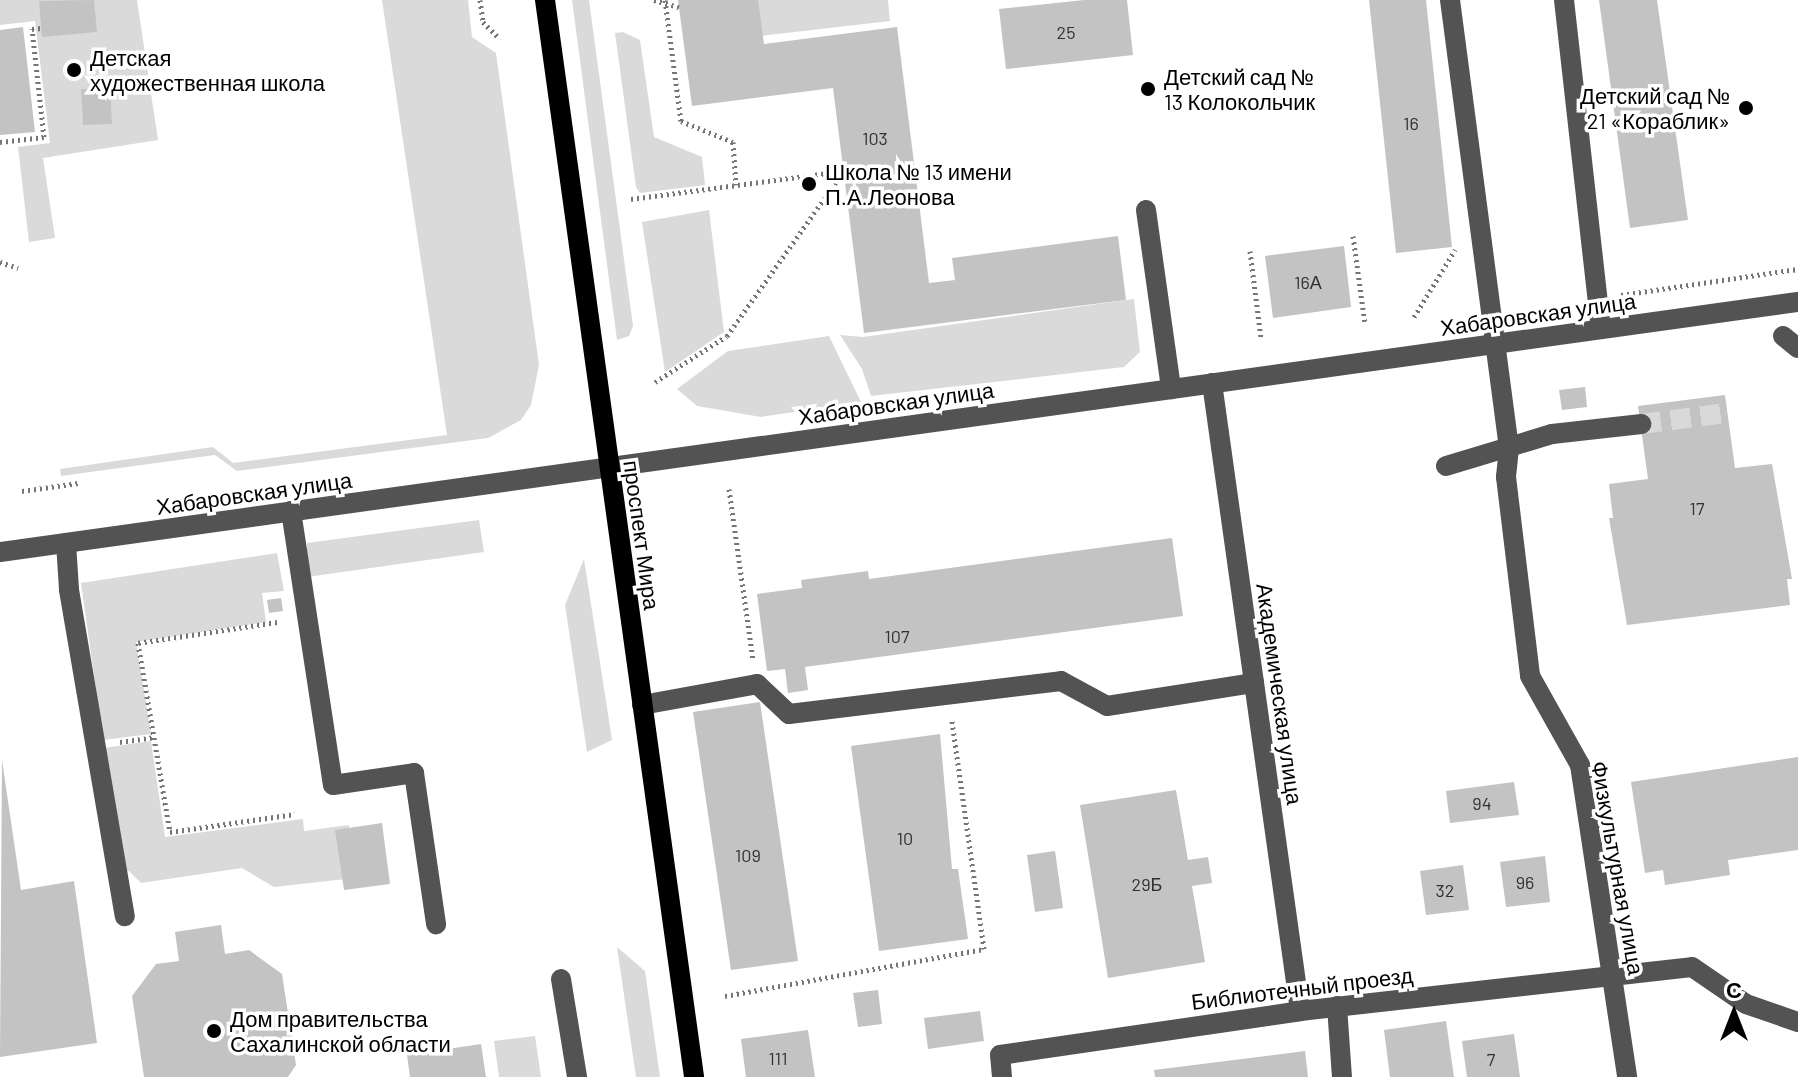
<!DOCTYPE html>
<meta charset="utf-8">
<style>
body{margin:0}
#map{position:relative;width:1798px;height:1077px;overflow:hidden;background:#fff;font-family:Barlow,sans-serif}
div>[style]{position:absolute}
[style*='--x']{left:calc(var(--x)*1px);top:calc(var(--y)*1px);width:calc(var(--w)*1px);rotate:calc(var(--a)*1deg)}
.green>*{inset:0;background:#dadada}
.building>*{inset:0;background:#c3c3c3}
.minor-tunnel>*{height:20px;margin-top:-10px;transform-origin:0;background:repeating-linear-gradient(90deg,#d9d9d9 0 20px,transparent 0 30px)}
.path>*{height:5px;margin-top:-2.5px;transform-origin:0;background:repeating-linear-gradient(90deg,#757575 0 2px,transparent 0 6px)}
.minor>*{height:20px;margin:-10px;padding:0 10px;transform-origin:10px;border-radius:10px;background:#535353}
.major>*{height:20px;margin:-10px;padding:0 10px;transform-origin:10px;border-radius:10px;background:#000}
.dots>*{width:22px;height:22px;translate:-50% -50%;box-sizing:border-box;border:4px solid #fff;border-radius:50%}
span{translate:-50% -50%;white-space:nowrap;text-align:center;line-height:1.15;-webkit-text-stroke:7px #fff;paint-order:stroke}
.number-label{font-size:18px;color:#313131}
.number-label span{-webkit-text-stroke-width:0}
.poi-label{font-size:22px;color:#000}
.left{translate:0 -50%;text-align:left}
.right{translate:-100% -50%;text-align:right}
.street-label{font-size:22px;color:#000}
.north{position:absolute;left:1694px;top:973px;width:80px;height:80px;-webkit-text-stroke:6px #fff;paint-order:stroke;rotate:0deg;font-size:22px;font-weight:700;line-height:32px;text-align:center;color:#000}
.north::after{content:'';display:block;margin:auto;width:28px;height:36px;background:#000;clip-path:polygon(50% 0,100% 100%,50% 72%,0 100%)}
</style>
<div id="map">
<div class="green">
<div style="clip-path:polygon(0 0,137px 0,158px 140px,43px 158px,55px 238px,29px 242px,18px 147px,50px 143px,35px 21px,0 25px)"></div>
<div style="clip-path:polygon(382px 0,468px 0,472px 37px,496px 53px,539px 365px,531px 405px,521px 420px,488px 438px,237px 471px,215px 455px,61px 476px,60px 469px,213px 447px,233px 463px,447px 435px)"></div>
<div style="clip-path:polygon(572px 0,589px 0,633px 326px,629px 336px,617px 340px)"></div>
<div style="clip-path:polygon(755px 0,888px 0,890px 21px,760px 36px)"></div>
<div style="clip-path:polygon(623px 32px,640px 40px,654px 137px,702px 157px,705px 185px,640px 193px,636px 187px,615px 33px)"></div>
<div style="clip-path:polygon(709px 210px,724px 332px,665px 372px,642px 222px)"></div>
<div style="clip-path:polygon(1134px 299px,1140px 352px,1124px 367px,871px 396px,862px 369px,840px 335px,863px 337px)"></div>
<div style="clip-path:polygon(829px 336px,861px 402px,761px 417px,697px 406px,677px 389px,728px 351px)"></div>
<div style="clip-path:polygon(479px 520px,484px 552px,307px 577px,307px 543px)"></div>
<div style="clip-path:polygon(277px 553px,284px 591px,262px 593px,266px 622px,136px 642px,151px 734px,103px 740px,81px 583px)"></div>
<div style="clip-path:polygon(584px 559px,612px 740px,587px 752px,565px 605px)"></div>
<div style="clip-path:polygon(151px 741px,165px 837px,303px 819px,304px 831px,349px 825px,355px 878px,274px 887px,242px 868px,141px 883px,129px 871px,120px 871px,104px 748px)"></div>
<div style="clip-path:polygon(617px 947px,645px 971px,660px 1077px,636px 1077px)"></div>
<div style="clip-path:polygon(535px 1036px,541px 1077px,499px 1077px,494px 1041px)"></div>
</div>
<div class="building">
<div style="clip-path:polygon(94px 0,97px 32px,42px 37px,39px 1px)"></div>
<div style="clip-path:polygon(678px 0,758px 0,764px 44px,897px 27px,929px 283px,955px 280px,952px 258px,1118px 236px,1126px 300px,864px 333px,833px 88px,692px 106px)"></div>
<div style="clip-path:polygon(1084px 0,1127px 0,1133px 55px,1006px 69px,999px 9px)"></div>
<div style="clip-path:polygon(1369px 0,1426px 0,1452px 247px,1396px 253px)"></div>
<div style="clip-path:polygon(1599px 0,1657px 0,1688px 220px,1630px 228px)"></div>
<div style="clip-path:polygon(23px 27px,35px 132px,0 135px,0 30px)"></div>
<div style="clip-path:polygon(110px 88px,112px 124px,83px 125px,81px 89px)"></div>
<div style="clip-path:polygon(1344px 246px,1351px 307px,1273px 318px,1265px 256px)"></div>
<div style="clip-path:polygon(1585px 387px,1587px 407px,1562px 410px,1559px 390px)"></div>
<div style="clip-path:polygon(1725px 395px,1735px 468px,1772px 464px,1792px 579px,1787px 579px,1790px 605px,1627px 625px,1609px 518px,1613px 518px,1609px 484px,1648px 479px,1638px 406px)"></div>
<div style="clip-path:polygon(1172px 538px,1183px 616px,805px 667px,808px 690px,788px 693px,785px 669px,767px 671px,757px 594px,802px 588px,801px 580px,868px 571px,869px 579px)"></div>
<div style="clip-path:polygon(281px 598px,283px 611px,269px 613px,267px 600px)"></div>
<div style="clip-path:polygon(760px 702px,798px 961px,731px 970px,693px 712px)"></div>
<div style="clip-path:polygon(940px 734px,952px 869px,958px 869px,968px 939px,879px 951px,851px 746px)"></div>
<div style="clip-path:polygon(1798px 757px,1798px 850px,1728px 860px,1730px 875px,1665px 885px,1663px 870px,1645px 873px,1631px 782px)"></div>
<div style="clip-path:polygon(2px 760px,21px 890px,74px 881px,97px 1043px,0 1057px)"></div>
<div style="clip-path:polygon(1514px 782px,1519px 815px,1450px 823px,1446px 791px)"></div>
<div style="clip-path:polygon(1176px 790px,1188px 860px,1208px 857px,1212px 883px,1192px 886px,1205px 962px,1108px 978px,1080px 805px)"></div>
<div style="clip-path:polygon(382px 823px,390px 884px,344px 890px,335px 830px)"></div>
<div style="clip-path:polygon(1055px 851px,1063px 908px,1035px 912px,1027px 855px)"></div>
<div style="clip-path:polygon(1545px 856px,1550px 902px,1506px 907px,1500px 862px)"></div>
<div style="clip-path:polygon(1463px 865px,1469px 910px,1426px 915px,1420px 871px)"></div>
<div style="clip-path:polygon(221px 925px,225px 954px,249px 950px,282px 974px,296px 1065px,288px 1077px,144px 1077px,132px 996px,156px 964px,179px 961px,175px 932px)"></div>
<div style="clip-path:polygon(878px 990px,882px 1024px,858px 1027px,853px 993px)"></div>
<div style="clip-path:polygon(980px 1011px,984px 1041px,928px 1049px,924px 1018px)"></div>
<div style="clip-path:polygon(1446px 1021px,1454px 1077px,1390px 1077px,1384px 1030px)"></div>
<div style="clip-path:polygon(808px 1030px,815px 1077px,746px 1077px,741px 1039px)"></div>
<div style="clip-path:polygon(1514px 1034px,1520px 1077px,1467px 1077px,1462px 1041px)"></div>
<div style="clip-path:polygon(481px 1044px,486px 1077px,410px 1077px,407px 1055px)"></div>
<div style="clip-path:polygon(1305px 1051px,1308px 1077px,1155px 1077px,1154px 1070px)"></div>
</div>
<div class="minor-tunnel">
<div style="--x:1641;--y:424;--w:87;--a:-7.3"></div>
</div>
<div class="path">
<div style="--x:480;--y:0;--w:22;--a:82"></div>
<div style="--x:483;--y:22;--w:24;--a:45"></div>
<div style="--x:654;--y:0;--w:26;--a:16"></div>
<div style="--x:665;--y:0;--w:122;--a:82.5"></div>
<div style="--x:681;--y:121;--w:56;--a:22"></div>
<div style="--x:733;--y:142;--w:43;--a:86"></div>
<div style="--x:0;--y:142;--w:44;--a:-6.5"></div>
<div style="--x:44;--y:137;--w:109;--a:-96.3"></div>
<div style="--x:32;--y:29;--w:9;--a:-6"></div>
<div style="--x:631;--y:199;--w:214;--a:-7.5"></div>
<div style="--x:1353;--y:236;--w:89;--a:82.2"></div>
<div style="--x:1250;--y:251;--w:88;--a:82.8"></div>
<div style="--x:0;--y:262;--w:19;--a:18"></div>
<div style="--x:1621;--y:295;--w:179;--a:-8.4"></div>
<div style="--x:1414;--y:317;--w:79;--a:-58.5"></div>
<div style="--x:655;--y:382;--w:85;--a:-32.6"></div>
<div style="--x:727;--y:336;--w:202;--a:-54.7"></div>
<div style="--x:729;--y:489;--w:173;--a:82"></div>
<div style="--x:22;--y:491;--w:57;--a:-8.1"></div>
<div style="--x:277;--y:622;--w:141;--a:171.4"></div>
<div style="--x:138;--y:643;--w:192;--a:80.4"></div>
<div style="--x:170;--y:832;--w:126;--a:-8.2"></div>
<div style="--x:120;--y:742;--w:34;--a:-8"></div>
<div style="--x:725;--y:996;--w:263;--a:-10.3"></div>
<div style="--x:984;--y:949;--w:231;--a:-98"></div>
</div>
<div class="minor">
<div style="--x:1450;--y:0;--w:452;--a:82.5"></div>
<div style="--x:1509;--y:448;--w:29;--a:96"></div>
<div style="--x:1506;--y:477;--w:200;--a:83.1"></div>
<div style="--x:1530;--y:676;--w:102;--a:60.7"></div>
<div style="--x:1580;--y:765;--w:316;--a:81.4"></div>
<div style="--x:1564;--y:0;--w:331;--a:83.6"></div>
<div style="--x:1146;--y:210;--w:181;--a:82"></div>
<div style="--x:1783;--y:336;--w:19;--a:39"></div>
<div style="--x:1212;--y:383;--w:634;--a:82.02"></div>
<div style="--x:1446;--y:466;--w:111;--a:-16.8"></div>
<div style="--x:1552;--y:434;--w:90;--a:-6.4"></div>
<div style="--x:291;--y:511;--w:277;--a:81.3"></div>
<div style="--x:333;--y:785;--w:82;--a:-8.4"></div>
<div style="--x:414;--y:773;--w:153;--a:81.7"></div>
<div style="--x:66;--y:543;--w:47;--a:86.3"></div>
<div style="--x:69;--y:590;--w:331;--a:80.3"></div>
<div style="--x:0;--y:552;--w:1815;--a:-7.92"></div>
<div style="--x:642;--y:705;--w:117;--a:-10.3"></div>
<div style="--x:757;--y:684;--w:44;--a:43.2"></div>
<div style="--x:789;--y:714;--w:274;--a:-6.9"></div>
<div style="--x:1061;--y:681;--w:52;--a:28.5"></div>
<div style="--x:1107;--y:706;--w:149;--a:-8.9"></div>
<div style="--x:561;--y:979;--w:99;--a:80.7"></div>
<div style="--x:1337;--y:1006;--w:71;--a:86"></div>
<div style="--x:1002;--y:1077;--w:22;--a:-95"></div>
<div style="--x:1000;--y:1055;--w:303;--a:-8.3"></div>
<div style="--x:1300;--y:1011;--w:394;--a:-6.4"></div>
<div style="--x:1692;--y:967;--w:65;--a:34.4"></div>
<div style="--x:1746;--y:1004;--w:55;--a:19.1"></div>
</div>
<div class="major">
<div style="--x:545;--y:0;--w:1087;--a:82.12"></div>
</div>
<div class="dots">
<div style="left:74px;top:70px;background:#000"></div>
<div style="left:1148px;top:89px;background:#000"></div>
<div style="left:1746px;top:108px;background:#000"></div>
<div style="left:809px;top:184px;background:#000"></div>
<div style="left:214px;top:1031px;background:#000"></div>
</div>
<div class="number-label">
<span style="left:1066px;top:32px">25</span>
<span style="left:1411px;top:123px">16</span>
<span style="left:875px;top:138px">103</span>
<span style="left:1308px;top:282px">16А</span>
<span style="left:1697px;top:508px">17</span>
<span style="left:897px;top:636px">107</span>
<span style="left:1482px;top:803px">94</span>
<span style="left:905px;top:838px">10</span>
<span style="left:748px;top:855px">109</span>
<span style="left:1525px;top:882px">96</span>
<span style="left:1147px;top:884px">29Б</span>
<span style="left:1445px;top:890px">32</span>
<span style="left:778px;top:1058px">111</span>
<span style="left:1491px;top:1059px">7</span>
</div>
<div class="poi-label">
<span class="left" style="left:90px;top:70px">Детская<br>художественная школа</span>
<span class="left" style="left:1164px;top:89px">Детский сад №<br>13 Колокольчик</span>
<span class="right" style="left:1730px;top:108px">Детский сад №<br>21 «Кораблик»</span>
<span class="left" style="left:825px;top:184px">Школа № 13 имени<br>П.А.Леонова</span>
<span class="left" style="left:230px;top:1031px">Дом правительства<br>Сахалинской области</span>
</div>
<div class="street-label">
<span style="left:1538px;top:314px;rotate:-8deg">Хабаровская улица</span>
<span style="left:896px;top:403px;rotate:-8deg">Хабаровская улица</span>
<span style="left:254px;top:493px;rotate:-8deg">Хабаровская улица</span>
<span style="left:642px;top:535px;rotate:82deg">проспект Мира</span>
<span style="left:1280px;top:694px;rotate:82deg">Академическая улица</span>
<span style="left:1618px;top:868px;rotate:80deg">Физкультурная улица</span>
<span style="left:1302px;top:988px;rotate:-7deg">Библиотечный проезд</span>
</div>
<div class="north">С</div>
</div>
